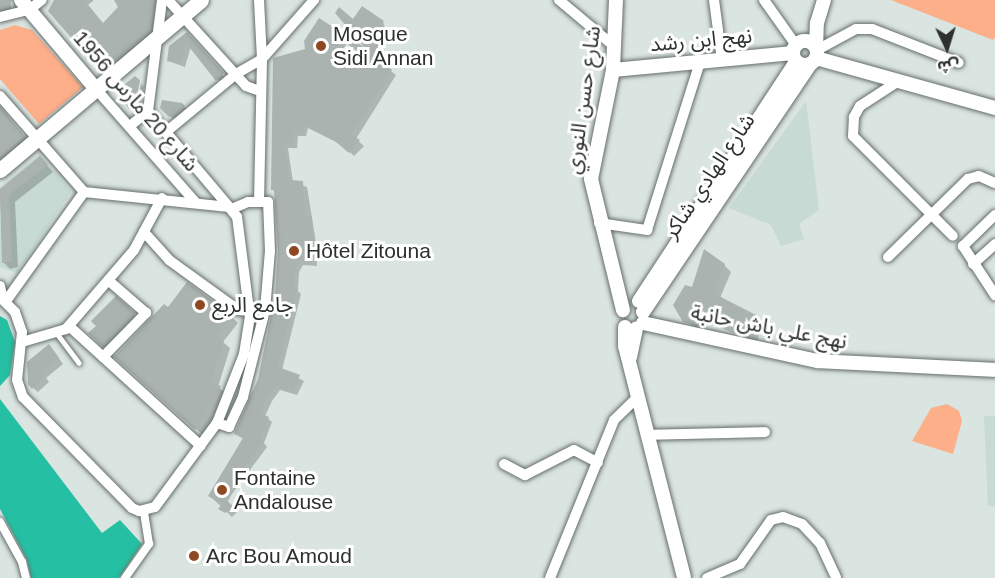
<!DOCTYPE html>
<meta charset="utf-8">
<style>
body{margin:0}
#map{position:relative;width:995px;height:578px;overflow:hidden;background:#dae4e1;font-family:Arial,"Noto Sans Arabic",sans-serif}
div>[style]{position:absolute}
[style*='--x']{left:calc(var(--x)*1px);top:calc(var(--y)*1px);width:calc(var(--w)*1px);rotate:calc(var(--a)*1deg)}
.built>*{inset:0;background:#c7dad4}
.green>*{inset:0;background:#fdaf89}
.water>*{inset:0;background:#25c0a3}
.shadow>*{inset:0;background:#0003}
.building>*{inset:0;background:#aab3b0}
.roads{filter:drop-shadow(0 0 2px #656e6b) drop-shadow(0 0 2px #656e6b)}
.service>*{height:5px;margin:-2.5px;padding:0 2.5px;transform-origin:2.5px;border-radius:2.5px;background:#fff}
.pedestrian>*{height:8px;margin:-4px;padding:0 4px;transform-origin:4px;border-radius:4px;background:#fff}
.minor>*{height:10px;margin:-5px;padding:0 5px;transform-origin:5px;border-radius:5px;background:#fff}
.tertiary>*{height:14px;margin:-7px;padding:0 7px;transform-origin:7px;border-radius:7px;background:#fff}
.tertiary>.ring{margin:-7px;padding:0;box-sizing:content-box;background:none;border:14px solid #fff;border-radius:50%}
.secondary>*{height:15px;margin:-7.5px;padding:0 7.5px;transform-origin:7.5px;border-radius:7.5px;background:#fff}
.dots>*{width:16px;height:16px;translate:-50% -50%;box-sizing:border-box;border:3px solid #fff;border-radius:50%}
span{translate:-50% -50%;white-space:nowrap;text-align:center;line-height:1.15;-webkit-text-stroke:6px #fff;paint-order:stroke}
.poi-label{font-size:21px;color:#2c302f}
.left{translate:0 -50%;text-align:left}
.street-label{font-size:21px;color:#2c302f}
.north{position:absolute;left:917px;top:18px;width:60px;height:60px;-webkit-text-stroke:4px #fff;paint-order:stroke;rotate:176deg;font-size:16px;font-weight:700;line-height:24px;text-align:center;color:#2c302f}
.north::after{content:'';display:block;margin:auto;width:21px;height:27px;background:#2c302f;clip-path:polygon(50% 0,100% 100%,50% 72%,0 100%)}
</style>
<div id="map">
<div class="built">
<div style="clip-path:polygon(806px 101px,819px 210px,799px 224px,804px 239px,781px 246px,771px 225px,729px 208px)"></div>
<div style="clip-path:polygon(40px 154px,71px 192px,17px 273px,0 267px,0 187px)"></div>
<div style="clip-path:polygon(984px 416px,995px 416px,995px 506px,988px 506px)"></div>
</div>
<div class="green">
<div style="clip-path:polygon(891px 0,995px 0,995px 37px,993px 40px)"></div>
<div style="clip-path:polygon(15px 25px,32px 30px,83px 87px,39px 124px,0 79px,0 30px)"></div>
<div style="clip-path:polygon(947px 404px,959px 411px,962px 421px,953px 454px,912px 441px,931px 408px)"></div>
</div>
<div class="water">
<div style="clip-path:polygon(0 316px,7px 320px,15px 342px,10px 375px,0 386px)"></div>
<div style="clip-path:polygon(0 399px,102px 533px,120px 520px,142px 544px,119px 578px,31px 578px,27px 560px,0 509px)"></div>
</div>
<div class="shadow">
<div style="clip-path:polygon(0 0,10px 0,12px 12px,0 14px)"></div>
<div style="clip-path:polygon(57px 0,94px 0,88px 5px,103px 24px,120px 7px,116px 0,157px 0,153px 38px,108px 77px,49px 11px)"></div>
<div style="clip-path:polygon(evenodd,320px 20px,370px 52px,354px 21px,383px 22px,389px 40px,375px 59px,396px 75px,356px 139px,364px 146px,354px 156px,342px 145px,308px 128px,306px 136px,298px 136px,297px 148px,288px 148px,293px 182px,307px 187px,317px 249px,317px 266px,303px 265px,299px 272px,298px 291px,301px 294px,282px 370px,304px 381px,297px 395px,280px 390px,272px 401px,265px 416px,272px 422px,264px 443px,267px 447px,232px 494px,227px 503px,237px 512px,232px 517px,209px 495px,243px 439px,236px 434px,259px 380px,276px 296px,279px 251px,276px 193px,272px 189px,307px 50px,320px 20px,347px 43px,361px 54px,352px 66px,339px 56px,347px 43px)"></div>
<div style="clip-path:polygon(191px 38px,227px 80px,222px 84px,191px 46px,185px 67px,168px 61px,171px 47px)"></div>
<div style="clip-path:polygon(141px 83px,144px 87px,140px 112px,136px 113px)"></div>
<div style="clip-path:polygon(182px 104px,187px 110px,173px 119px,162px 107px)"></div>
<div style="clip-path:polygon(0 106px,29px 142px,0 161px)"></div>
<div style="clip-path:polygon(40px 158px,53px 172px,15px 202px,18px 267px,10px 269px,3px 262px,0 191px)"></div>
<div style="clip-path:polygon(724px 265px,731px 272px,720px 298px,762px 323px,757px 343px,705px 321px,701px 331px,685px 321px,694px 289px)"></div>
<div style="clip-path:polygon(116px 298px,141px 321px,110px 352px,97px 340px,98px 326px)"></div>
<div style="clip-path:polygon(168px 309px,231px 316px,238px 323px,223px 342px,230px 348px,218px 387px,227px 394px,203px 435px,122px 363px)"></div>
<div style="clip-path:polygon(54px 351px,63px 364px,46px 378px,49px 382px,38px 392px,33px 388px)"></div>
</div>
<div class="building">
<div style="clip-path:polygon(0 0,12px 0,8px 7px,0 9px)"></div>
<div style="clip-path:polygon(54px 0,84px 0,103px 23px,118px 7px,114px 0,152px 0,148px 32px,101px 72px,48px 11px)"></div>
<div style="clip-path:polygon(evenodd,362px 6px,384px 21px,381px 25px,386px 35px,371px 54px,392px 70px,351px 135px,360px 140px,349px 153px,335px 141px,304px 125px,302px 132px,294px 132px,293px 144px,284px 144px,290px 180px,303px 181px,305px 216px,312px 217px,313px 243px,313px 262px,299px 261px,296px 267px,293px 287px,297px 288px,278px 367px,300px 375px,293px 391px,275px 386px,268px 396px,260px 413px,269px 417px,260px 439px,264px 441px,228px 489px,224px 498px,234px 507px,225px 513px,218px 509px,222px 504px,208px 496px,243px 438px,234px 434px,258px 379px,275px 296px,278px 251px,274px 190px,271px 190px,273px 58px,305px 49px,304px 41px,319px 18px,364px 47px,335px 13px,339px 7px,353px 19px,362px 6px,342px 39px,359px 53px,352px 64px,335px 51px,342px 39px)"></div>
<div style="clip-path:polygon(187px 32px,224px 73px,216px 81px,186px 43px,181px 63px,167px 61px,169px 46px)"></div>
<div style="clip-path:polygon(135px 76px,140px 80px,135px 107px,129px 109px,119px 96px,120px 88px)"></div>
<div style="clip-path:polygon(162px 100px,182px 103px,185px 106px,169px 117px,160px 108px)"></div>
<div style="clip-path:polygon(0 107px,23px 134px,0 155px)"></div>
<div style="clip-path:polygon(40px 156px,48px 165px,9px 195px,12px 261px,2px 263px,0 189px)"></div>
<div style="clip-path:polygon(704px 249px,725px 264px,713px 293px,756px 315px,750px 337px,698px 315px,694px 325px,683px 322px,673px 305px,685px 285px,692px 287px)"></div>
<div style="clip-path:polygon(187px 282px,232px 315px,217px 335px,224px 340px,211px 383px,221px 386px,195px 430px,114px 357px,164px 304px,168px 307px)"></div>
<div style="clip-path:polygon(116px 296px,135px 313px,103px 347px,88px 333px,96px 326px,91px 321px)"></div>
<div style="clip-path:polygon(49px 344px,59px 358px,42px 372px,45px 376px,32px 389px,28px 384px,27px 362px)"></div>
</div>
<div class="roads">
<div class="service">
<div style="--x:57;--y:334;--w:36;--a:53"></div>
</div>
<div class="pedestrian">
<div style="--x:0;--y:522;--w:46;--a:61.2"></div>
<div style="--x:22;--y:562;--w:16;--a:76"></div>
<div style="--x:125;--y:578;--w:42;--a:-54.8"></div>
<div style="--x:149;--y:544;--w:33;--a:-99"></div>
</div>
<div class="minor">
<div style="--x:168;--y:0;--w:116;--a:47.8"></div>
<div style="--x:246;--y:86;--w:15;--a:20"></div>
<div style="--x:259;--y:0;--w:59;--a:87.1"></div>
<div style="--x:262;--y:59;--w:143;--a:91.2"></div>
<div style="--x:559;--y:0;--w:73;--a:40"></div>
<div style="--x:714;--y:0;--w:61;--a:82.4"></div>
<div style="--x:764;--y:0;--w:55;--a:54.6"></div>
<div style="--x:0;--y:17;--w:30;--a:-14"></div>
<div style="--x:29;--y:10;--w:16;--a:-38"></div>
<div style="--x:817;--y:50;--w:44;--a:-28.3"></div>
<div style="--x:856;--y:29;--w:16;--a:0"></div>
<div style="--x:872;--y:29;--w:93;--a:21.3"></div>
<div style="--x:897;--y:82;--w:44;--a:147"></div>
<div style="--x:860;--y:106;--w:13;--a:119"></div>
<div style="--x:854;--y:117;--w:19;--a:93"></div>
<div style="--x:853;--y:136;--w:141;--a:45"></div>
<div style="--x:96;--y:89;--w:152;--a:48.7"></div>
<div style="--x:0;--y:96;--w:128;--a:48.8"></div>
<div style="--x:148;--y:111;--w:126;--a:49.8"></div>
<div style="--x:130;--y:126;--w:23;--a:-40"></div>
<div style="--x:148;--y:111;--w:112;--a:-82.8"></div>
<div style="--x:166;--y:132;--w:91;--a:-39.6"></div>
<div style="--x:236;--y:74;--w:30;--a:-30"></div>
<div style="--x:262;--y:59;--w:79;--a:-48.6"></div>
<div style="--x:995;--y:215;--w:45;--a:135.9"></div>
<div style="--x:963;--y:246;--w:59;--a:56.9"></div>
<div style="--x:599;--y:223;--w:49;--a:8.3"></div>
<div style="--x:647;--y:230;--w:176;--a:-72.5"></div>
<div style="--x:144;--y:232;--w:38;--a:48"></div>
<div style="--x:169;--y:260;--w:85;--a:35.9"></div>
<div style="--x:238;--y:310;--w:17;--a:3"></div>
<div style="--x:888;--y:257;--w:112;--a:-44.3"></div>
<div style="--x:968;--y:179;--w:11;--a:-15"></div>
<div style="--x:979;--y:176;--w:17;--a:24"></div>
<div style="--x:973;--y:264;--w:30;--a:-42"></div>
<div style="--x:0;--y:286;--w:14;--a:78"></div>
<div style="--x:3;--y:300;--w:17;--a:45"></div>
<div style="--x:15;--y:312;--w:21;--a:71"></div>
<div style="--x:22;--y:332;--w:48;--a:95.9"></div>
<div style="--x:17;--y:380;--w:18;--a:71"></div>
<div style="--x:23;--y:397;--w:156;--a:45.5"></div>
<div style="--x:132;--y:508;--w:8;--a:23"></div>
<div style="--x:139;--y:511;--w:16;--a:-14"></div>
<div style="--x:155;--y:507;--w:104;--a:-53.6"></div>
<div style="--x:217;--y:423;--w:74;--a:-68.6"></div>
<div style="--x:244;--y:354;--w:36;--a:-81"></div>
<div style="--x:250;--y:318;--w:102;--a:-97.3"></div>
<div style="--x:237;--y:217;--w:13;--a:-129"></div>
<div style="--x:229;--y:207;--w:146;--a:-174.1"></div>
<div style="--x:6;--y:301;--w:134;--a:-54.4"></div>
<div style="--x:69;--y:326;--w:178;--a:42.3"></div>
<div style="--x:22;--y:342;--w:46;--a:-16.5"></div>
<div style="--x:66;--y:329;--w:104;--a:-49.3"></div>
<div style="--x:134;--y:250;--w:59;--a:-61.7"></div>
<div style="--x:103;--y:357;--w:62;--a:-45.7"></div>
<div style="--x:146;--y:313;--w:50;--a:-139"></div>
<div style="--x:217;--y:423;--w:13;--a:18"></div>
<div style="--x:229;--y:427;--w:33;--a:-65"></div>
<div style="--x:243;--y:397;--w:90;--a:-75.8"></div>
<div style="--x:265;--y:310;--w:59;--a:-85.2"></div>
<div style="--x:270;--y:251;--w:49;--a:-92.3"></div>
<div style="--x:268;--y:202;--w:20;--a:180"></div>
<div style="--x:248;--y:202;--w:15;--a:157"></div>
<div style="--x:646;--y:435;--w:119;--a:-1.4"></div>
<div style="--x:504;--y:464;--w:24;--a:28"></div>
<div style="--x:525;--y:475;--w:55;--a:-27"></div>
<div style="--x:574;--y:450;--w:27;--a:28"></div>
<div style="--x:550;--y:578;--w:170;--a:-67.9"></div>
<div style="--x:614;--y:420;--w:35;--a:-44"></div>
<div style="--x:707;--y:578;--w:36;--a:-23"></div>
<div style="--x:740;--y:564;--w:54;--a:-54.8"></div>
<div style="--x:771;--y:520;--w:12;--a:-14"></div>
<div style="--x:783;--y:517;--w:20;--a:20"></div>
<div style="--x:802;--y:524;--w:26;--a:47"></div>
<div style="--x:820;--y:543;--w:38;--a:65"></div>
</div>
<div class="tertiary">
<div style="--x:21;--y:0;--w:116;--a:49.9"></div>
<div style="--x:616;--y:0;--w:70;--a:92.5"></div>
<div style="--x:613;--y:70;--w:111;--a:101.4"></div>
<div style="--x:591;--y:179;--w:135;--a:76.3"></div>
<div class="ring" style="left:793px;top:41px;width:10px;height:10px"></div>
<div style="--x:816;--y:48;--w:25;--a:-88"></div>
<div style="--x:817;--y:23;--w:24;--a:-73"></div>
<div style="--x:816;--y:58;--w:186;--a:15.6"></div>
<div style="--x:613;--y:70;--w:181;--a:-5.4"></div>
<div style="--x:639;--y:301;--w:286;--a:-56.7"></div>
<div style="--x:643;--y:312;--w:299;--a:-56"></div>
<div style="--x:643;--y:323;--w:179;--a:12.3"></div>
<div style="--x:818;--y:361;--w:177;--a:2.9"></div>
<div style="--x:625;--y:327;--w:19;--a:90"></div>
<div style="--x:625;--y:346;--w:239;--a:75.7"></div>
<div style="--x:630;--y:357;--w:29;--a:-78"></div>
</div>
<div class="secondary">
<div style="--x:0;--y:170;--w:263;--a:-40.2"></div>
</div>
</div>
<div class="dots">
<div style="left:321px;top:46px;background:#8e4822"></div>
<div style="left:294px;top:251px;background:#8e4822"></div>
<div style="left:200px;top:305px;background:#8e4822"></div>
<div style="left:222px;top:490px;background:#8e4822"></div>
<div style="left:194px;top:556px;background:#8e4822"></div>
</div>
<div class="poi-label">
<span class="left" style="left:333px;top:46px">Mosque<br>Sidi Annan</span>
<span class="left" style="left:306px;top:251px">Hôtel Zitouna</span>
<span class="left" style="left:212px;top:305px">جامع الربع</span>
<span class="left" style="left:234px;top:490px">Fontaine<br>Andalouse</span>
<span class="left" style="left:206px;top:556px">Arc Bou Amoud</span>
</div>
<div class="street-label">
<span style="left:701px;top:40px;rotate:-5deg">نهج ابن رشد</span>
<span style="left:583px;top:100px;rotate:-82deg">شارع حسن النوري</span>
<span style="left:136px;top:101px;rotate:49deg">شارع 20 مارس 1956</span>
<span style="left:709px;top:176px;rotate:-56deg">شارع الهادي شاكر</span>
<span style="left:769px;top:327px;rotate:11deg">نهج علي باش حانبة</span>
</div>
<div class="north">ش</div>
</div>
